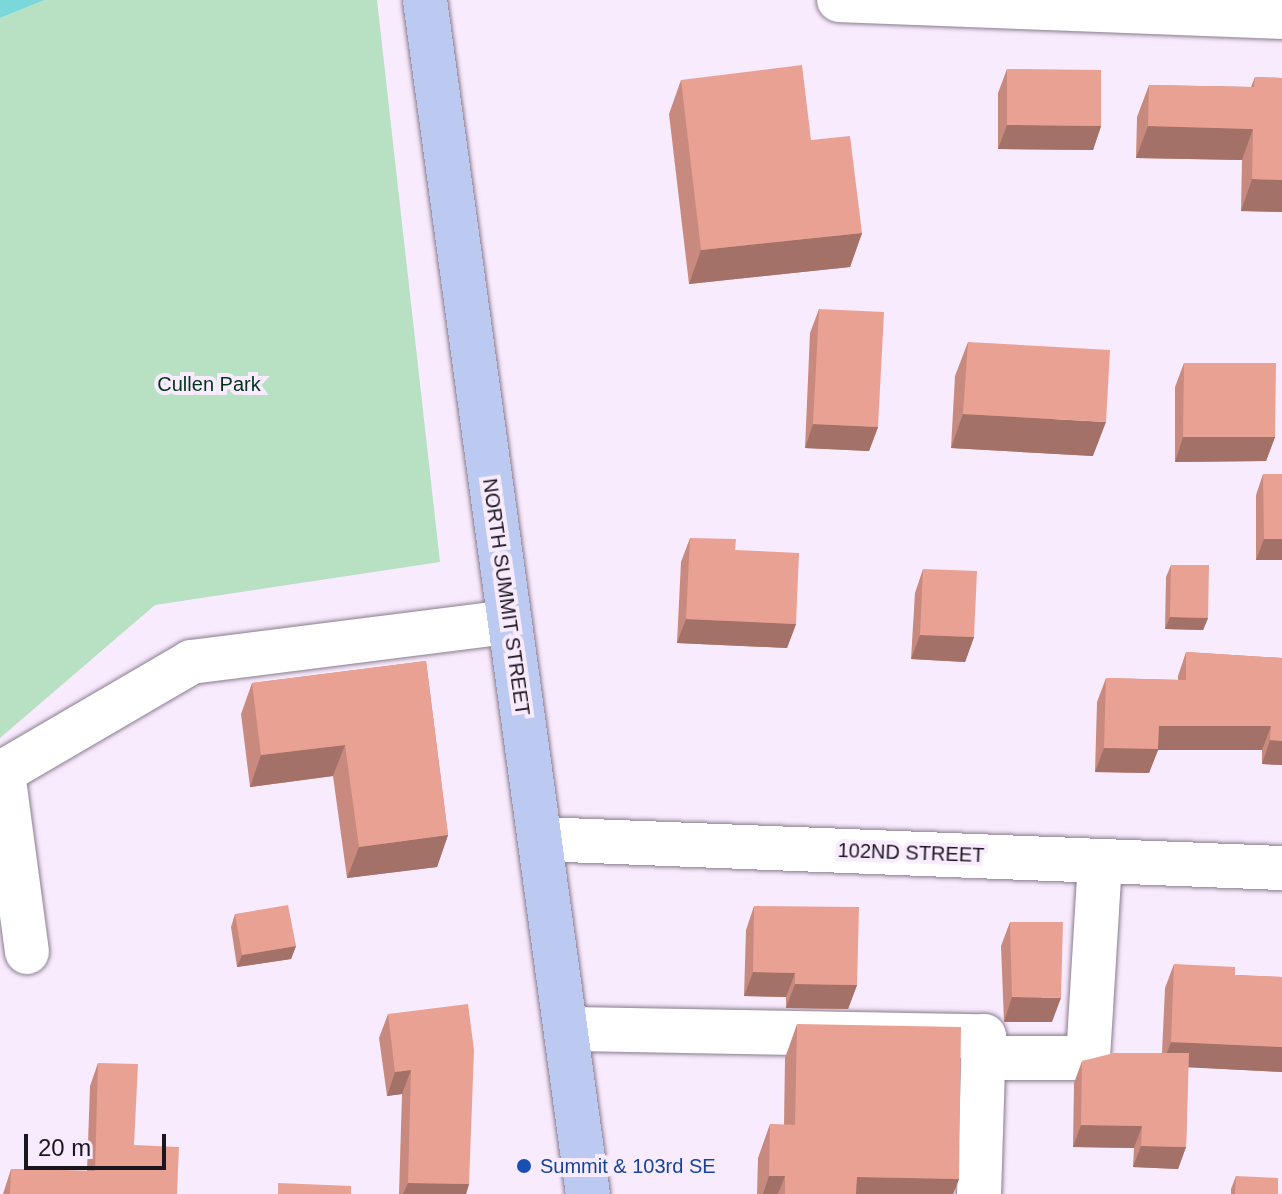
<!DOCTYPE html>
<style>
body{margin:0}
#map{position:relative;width:1282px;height:1194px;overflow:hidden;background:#f9ebfe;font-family:Helvetica,sans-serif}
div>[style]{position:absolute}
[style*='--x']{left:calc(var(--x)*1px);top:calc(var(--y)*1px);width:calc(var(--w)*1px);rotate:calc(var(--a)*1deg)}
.green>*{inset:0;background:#b7e1c2}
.water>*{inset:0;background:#7bd8da}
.roads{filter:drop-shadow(0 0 2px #897c8d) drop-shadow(0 0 2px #897c8d)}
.minor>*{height:44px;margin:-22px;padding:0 22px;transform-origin:22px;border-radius:22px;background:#fff}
.major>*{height:44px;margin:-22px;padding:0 22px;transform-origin:22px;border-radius:22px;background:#bccaf1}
.wall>*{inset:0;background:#c88a7e}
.shaded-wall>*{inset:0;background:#a37167}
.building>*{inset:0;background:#e9a193}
.dots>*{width:22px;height:22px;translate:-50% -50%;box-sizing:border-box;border:4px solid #f9ebfe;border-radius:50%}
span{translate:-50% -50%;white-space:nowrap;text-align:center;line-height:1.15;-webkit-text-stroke:8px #f9ebfe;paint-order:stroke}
.park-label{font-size:20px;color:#023418}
.street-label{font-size:20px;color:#1b161d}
.transit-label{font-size:20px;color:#164399}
.left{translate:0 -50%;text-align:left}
.scale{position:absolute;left:24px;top:1134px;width:142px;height:36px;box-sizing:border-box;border:4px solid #1b161d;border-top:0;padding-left:10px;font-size:24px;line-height:28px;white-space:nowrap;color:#1b161d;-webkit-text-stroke:6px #f9ebfe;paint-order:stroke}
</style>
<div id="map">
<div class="green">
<div style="clip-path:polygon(45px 0,377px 0,440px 562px,155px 605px,0 738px,0 18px)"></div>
</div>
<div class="water">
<div style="clip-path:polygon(0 0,45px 0,0 18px)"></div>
</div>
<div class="roads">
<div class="minor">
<div style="--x:839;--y:0;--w:443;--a:2.2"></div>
<div style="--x:540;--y:839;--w:743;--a:2.24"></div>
<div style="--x:27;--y:952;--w:182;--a:-97.6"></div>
<div style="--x:3;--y:772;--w:218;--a:-30.3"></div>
<div style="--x:191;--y:662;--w:321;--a:-7.2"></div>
<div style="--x:567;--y:1029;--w:417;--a:1"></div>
<div style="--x:984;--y:1036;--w:158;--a:91.8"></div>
<div style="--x:983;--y:1058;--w:105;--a:0"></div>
<div style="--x:1088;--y:1058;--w:197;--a:-86.5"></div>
</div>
<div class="major">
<div style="--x:425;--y:0;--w:1205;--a:82.23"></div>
</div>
</div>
<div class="wall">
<div style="clip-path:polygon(1007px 69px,1101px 126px,1093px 150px,998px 149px,998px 93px)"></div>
<div style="clip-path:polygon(1255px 77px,1282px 78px,1282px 212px,1241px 211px,1242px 160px,1136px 158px,1137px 117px,1149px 85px,1251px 87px)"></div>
<div style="clip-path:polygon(681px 80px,811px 140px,862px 233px,850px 267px,689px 284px,669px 114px)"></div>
<div style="clip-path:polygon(819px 309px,878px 427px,869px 451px,805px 448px,810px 333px)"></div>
<div style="clip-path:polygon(968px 342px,1093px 456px,951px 448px,955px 376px)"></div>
<div style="clip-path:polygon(1184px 363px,1275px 437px,1266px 461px,1175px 462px,1175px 387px)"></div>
<div style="clip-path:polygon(1263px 474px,1282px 474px,1282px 560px,1256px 560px,1256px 495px)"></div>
<div style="clip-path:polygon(690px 538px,735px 550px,796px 624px,787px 648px,677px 643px,681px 562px)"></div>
<div style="clip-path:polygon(1171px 565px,1208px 618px,1203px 630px,1165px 629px,1166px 577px)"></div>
<div style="clip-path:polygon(923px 569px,974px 637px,965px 662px,911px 659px,915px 593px)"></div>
<div style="clip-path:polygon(1186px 652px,1282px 658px,1282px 765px,1262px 764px,1262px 750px,1158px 750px,1149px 773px,1095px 772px,1097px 702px,1106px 678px,1178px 680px,1178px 676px)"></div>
<div style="clip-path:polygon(426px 661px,448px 835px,437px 867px,347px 878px,333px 776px,250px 787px,241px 714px,252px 683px)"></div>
<div style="clip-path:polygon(754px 906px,857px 985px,848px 1009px,786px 1008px,786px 997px,744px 996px,746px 930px)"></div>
<div style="clip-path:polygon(235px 914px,296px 946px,291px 959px,237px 967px,231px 927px)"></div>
<div style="clip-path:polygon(1010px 922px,1052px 1022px,1004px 1022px,1001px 946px)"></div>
<div style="clip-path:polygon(1174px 964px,1235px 975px,1282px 977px,1282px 1072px,1188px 1067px,1186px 1147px,1178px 1169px,1133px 1167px,1134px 1148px,1073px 1147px,1074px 1083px,1082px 1061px,1162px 1053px,1165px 988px)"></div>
<div style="clip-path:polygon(388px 1014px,469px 1184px,466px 1194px,399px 1194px,402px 1094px,387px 1096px,379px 1038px)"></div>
<div style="clip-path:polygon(797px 1024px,959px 1179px,953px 1194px,757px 1194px,758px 1158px,770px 1124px,784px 1125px,785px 1058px)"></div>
<div style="clip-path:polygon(98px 1063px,134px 1145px,177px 1194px,3px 1194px,11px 1169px,87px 1171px,90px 1086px)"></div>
<div style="clip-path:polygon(1236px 1176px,1278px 1194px,1231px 1194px,1231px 1189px)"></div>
</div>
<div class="shaded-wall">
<div style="clip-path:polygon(1007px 125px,1101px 126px,1093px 150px,998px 149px)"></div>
<div style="clip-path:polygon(1148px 126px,1253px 129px,1242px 160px,1136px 158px)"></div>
<div style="clip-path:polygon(1252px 179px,1282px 180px,1282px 212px,1241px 211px)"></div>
<div style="clip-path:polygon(862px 233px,850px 267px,689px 284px,701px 250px)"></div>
<div style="clip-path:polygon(963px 414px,1106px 422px,1093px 456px,951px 448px)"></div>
<div style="clip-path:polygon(813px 424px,878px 427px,869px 451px,805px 448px)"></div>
<div style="clip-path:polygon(1183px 437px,1275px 437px,1266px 461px,1175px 462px)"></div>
<div style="clip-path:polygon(1264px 539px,1282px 539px,1282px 560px,1256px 560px)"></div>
<div style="clip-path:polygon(1170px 617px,1208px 618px,1203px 630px,1165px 629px)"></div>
<div style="clip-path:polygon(686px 619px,796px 624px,787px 648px,677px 643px)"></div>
<div style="clip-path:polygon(920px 635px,974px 637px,965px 662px,911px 659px)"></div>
<div style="clip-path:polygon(1159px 726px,1271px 726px,1262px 750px,1158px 750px,1149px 773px,1095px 772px,1104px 748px)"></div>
<div style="clip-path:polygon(1270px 740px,1282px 741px,1282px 765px,1262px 764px)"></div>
<div style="clip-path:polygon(345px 745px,333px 776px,250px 787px,261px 755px)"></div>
<div style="clip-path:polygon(448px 835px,437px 867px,347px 878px,359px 847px)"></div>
<div style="clip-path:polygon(296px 946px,291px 959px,237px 967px,242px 955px)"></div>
<div style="clip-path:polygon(753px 972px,795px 973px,786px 997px,744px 996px)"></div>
<div style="clip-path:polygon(795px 984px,857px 985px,848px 1009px,786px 1008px)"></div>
<div style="clip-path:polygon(1012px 997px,1061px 998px,1052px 1022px,1004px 1022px)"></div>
<div style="clip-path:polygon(1171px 1042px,1282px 1047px,1282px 1072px,1162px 1066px)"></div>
<div style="clip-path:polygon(411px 1070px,402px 1094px,387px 1096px,395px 1072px)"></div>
<div style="clip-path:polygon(1081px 1125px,1142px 1126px,1134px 1148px,1073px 1147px)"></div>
<div style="clip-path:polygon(1141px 1146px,1186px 1147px,1178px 1169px,1133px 1167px)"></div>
<div style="clip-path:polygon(769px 1176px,785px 1176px,778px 1194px,763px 1194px)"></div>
<div style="clip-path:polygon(857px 1177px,959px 1179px,953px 1194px,850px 1194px)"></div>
<div style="clip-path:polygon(408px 1183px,469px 1184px,466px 1194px,403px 1194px)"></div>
</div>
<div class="building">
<div style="clip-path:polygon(802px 65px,811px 140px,850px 136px,862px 233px,701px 250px,681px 80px)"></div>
<div style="clip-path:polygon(1007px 69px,1101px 70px,1101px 126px,1007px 125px)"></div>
<div style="clip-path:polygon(1255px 77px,1282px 78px,1282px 180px,1252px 179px,1253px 129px,1148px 126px,1149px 85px,1254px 87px)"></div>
<div style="clip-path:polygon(819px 309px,884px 312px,878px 427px,813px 424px)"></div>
<div style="clip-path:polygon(968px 342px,1110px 350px,1106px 422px,963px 414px)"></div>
<div style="clip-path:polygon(1184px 363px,1276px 363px,1275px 437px,1183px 437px)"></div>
<div style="clip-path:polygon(1263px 474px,1282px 474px,1282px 539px,1264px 539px)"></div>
<div style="clip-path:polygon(690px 538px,736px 539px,735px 550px,799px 553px,796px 624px,686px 619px)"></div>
<div style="clip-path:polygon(1171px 565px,1209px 565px,1208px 618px,1170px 617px)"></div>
<div style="clip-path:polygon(923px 569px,977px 571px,974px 637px,920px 635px)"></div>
<div style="clip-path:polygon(1186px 652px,1282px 658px,1282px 741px,1270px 740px,1271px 726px,1159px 726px,1158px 749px,1104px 748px,1106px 678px,1186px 680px)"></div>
<div style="clip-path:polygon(426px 661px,448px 835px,359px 847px,345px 745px,261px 755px,252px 683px)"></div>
<div style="clip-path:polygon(288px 905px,296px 946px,242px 955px,235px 914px)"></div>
<div style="clip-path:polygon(754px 906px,859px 907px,857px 985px,795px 984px,795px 973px,753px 972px)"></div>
<div style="clip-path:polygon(1010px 922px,1063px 922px,1061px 998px,1012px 997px)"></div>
<div style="clip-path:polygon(1174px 964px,1235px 967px,1235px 975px,1282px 977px,1282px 1047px,1171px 1042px)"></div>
<div style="clip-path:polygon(468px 1004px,474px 1050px,469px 1184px,408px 1183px,411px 1070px,395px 1072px,388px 1014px)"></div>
<div style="clip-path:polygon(797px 1024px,961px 1027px,959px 1179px,857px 1177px,856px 1194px,785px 1194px,785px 1176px,769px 1176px,770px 1124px,795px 1125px)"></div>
<div style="clip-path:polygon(1114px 1053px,1189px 1053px,1186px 1147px,1141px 1146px,1142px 1126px,1081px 1125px,1082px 1061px)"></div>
<div style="clip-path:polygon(98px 1063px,138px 1064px,134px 1145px,179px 1147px,177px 1194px,10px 1194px,11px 1169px,95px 1171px)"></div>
<div style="clip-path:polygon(1236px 1176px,1278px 1178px,1278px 1194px,1235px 1194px)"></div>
<div style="clip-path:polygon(278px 1183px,351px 1186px,351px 1194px,278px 1194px)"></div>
</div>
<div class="dots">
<div style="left:524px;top:1166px;background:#1a4fb4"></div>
</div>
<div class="park-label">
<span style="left:209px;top:384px">Cullen Park</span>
</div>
<div class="street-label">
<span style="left:506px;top:597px;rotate:82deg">NORTH SUMMIT STREET</span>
<span style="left:911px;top:853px;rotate:2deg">102ND STREET</span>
</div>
<div class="transit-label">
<span class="left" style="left:540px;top:1166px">Summit &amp; 103rd SE</span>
</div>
<div class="scale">20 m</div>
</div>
